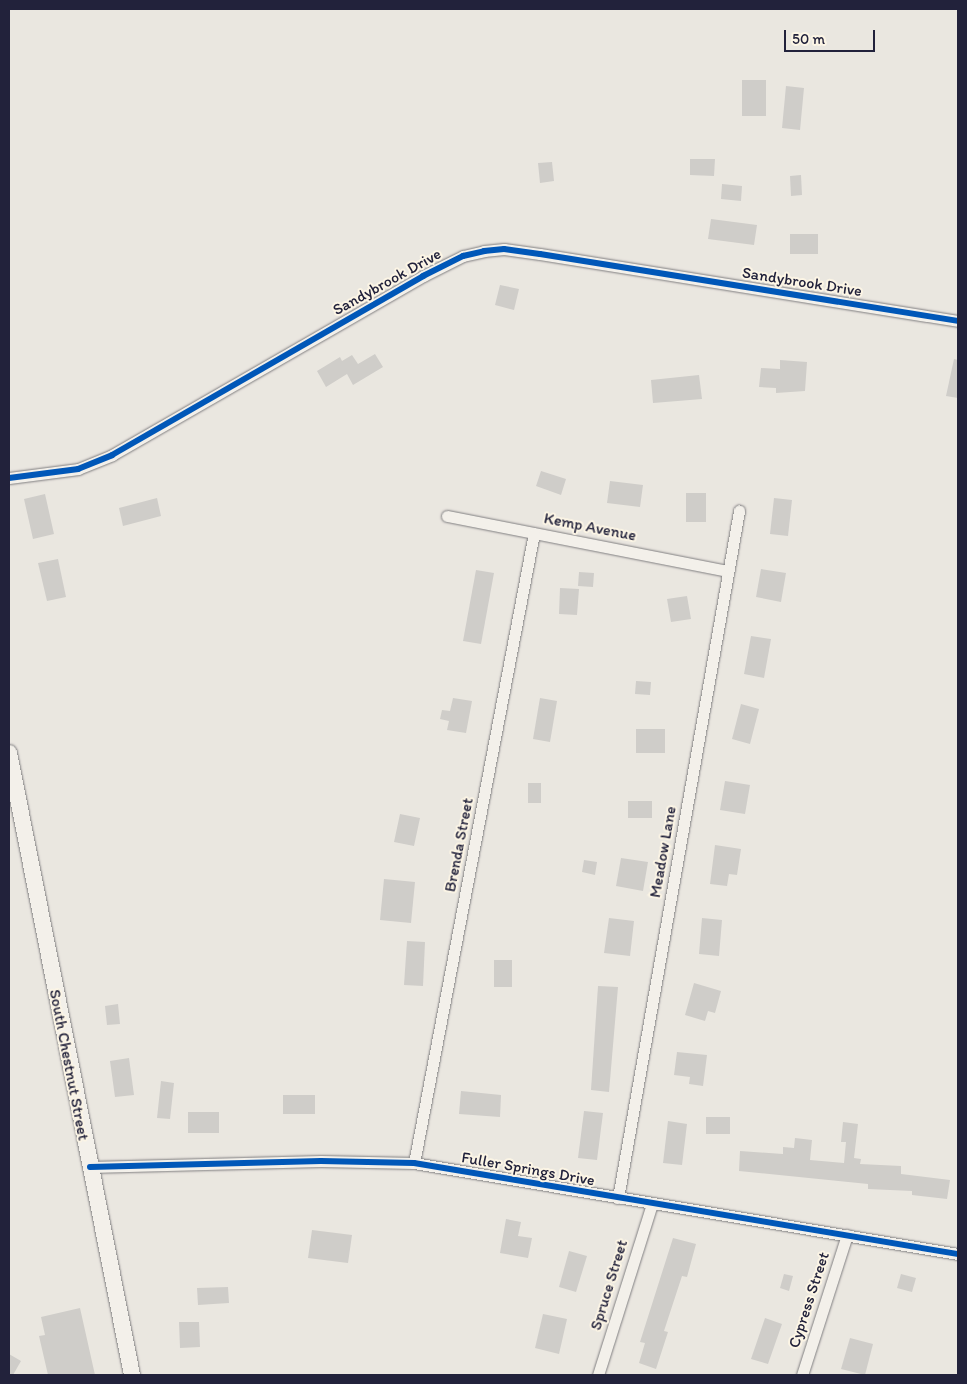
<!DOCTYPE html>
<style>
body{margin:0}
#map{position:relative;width:967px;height:1384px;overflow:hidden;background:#eae7e0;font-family:Itim,sans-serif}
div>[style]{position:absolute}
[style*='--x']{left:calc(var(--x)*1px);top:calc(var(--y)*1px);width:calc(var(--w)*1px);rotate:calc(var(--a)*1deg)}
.building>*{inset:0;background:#cfcdc9}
.roads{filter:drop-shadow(0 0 1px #807f81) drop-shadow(0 0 1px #807f81)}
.street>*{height:11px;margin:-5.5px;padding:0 5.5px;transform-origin:5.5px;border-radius:5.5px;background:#f3f0ea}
.secondary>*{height:16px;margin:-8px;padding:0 8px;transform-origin:8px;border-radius:8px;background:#f3f0ea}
.cycleway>*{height:6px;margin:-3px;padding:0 3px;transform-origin:3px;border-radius:3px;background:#0057b8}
span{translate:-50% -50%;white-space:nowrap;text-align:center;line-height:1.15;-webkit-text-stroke:4px #fcf5e5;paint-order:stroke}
.street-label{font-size:16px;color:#22223b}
.frame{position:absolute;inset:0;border:10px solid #22223b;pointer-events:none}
.scale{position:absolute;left:784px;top:30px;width:91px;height:22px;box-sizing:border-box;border:2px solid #22223b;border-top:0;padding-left:6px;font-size:15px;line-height:18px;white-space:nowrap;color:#22223b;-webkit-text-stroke:4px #fcf5e5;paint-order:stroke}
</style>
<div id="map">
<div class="building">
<div style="clip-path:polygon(742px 80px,766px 80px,766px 116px,742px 116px)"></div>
<div style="clip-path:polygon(786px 86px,804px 88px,800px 130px,782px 128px)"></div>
<div style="clip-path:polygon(690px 159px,715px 159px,714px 176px,690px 175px)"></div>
<div style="clip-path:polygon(552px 162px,554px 181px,540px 183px,538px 163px)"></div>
<div style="clip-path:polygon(801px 175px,802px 195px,791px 196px,790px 176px)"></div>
<div style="clip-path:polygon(722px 184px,742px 186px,741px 201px,721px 199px)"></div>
<div style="clip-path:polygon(711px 219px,757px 225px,754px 245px,708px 239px)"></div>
<div style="clip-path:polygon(790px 234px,818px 234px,818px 254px,790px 254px)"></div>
<div style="clip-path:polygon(500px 285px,519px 289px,514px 310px,495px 305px)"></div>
<div style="clip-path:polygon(375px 354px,383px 367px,353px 385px,347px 374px,326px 387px,317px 371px,340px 357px,342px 361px,352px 355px,358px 364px)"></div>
<div style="clip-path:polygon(954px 359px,958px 360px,958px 398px,946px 396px)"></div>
<div style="clip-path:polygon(780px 360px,807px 362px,805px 391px,776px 393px,776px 388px,759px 387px,761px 368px,780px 369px)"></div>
<div style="clip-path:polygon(699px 375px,702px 399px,653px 403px,651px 380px)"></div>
<div style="clip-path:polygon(541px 471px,566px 479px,561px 495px,536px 486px)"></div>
<div style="clip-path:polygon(610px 481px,643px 485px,640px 507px,607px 503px)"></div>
<div style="clip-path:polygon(686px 493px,706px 493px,706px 522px,686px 522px)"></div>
<div style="clip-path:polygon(45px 494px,54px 534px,33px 539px,24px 499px)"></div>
<div style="clip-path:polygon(157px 498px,161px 516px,123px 526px,119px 508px)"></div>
<div style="clip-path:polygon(774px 498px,792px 500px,788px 536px,770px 534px)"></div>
<div style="clip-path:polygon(58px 559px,66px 597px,47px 601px,38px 563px)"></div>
<div style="clip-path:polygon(761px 569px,786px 573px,781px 602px,756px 597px)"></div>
<div style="clip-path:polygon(476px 570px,494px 573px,481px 644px,463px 641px)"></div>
<div style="clip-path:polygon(579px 572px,594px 573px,593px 587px,578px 586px)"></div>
<div style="clip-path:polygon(560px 588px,579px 589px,577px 615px,559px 614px)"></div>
<div style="clip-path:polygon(687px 596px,691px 619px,671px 622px,667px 599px)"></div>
<div style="clip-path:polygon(751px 636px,771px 639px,764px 678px,744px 674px)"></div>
<div style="clip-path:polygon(636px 681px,651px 682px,650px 695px,635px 694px)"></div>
<div style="clip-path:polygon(453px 698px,472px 701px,466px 733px,447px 730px,449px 721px,440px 719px,442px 710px,450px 711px)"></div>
<div style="clip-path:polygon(540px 698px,557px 701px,550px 742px,533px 739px)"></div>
<div style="clip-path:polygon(741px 704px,759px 709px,750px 744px,732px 739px)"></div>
<div style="clip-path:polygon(636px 729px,665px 729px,665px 753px,636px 753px)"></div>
<div style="clip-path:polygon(725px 781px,750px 785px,745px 814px,720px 810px)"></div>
<div style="clip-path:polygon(528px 783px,541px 783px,541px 803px,528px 803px)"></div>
<div style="clip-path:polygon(628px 801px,652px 801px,652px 818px,628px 818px)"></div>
<div style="clip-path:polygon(400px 814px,420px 818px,414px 846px,394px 842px)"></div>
<div style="clip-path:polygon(715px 845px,741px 849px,737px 875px,729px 874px,727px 886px,710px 884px)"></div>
<div style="clip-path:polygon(621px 858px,648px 862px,643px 891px,616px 886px)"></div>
<div style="clip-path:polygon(584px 860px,597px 862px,595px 875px,582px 872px)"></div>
<div style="clip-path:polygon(384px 879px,415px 882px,411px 923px,380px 920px)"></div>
<div style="clip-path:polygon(609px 918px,634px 921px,630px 956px,604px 953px)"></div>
<div style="clip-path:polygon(702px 918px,722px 920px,719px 956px,699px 954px)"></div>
<div style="clip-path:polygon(407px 941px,425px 942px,423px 986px,404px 985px)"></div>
<div style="clip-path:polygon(494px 960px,512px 960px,512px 987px,494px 987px)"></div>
<div style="clip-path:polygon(694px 983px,721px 991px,715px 1013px,708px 1011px,705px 1021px,685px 1015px)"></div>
<div style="clip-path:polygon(598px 986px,618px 987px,609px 1092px,591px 1090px)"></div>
<div style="clip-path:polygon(118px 1004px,120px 1024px,107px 1025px,105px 1006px)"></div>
<div style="clip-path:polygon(677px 1052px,707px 1055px,703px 1086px,689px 1084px,690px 1077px,674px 1075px)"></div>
<div style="clip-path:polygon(129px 1058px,134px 1095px,115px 1097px,110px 1061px)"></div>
<div style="clip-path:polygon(161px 1081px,174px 1083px,170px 1119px,157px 1118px)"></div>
<div style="clip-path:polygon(461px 1091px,501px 1095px,500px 1117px,459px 1114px)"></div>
<div style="clip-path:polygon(283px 1095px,315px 1095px,315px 1114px,283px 1114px)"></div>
<div style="clip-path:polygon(584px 1111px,603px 1113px,597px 1160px,578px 1158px)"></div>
<div style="clip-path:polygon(188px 1112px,219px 1112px,219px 1133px,188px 1133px)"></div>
<div style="clip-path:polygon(706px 1117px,730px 1117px,730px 1134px,706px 1134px)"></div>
<div style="clip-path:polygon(668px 1121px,687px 1124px,682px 1165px,663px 1163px)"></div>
<div style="clip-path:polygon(843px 1122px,858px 1124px,854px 1158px,861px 1159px,860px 1164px,901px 1166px,901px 1174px,950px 1180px,947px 1199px,912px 1195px,912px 1191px,868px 1189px,868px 1184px,739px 1171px,740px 1151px,783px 1154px,783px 1147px,794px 1148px,795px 1138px,812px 1140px,810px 1160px,844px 1163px,846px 1142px,841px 1142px)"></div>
<div style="clip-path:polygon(506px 1219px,521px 1222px,518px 1236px,532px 1238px,528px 1258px,500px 1253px)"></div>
<div style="clip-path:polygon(312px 1230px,352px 1235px,348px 1263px,308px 1258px)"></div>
<div style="clip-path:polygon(673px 1238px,696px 1244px,687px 1277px,682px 1276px,664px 1331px,668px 1332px,656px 1369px,639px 1363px,645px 1343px,640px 1342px)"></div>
<div style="clip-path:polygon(569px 1251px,587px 1256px,576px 1292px,559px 1287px)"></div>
<div style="clip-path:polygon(784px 1274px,793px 1276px,789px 1291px,780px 1288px)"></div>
<div style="clip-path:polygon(901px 1274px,916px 1278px,912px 1292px,897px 1288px)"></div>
<div style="clip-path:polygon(228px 1287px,229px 1303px,198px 1305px,197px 1288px)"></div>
<div style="clip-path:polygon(80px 1308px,95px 1375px,48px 1375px,39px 1336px,45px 1335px,41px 1317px)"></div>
<div style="clip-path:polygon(543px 1314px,567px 1319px,559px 1354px,535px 1348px)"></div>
<div style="clip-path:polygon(765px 1318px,782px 1324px,768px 1364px,751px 1359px)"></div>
<div style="clip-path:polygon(179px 1322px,199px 1322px,200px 1347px,180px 1348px)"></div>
<div style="clip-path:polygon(850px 1338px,873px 1344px,865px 1375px,841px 1369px)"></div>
<div style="clip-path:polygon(9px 1354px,21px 1361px,13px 1375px,9px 1375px)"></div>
</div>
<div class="roads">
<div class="street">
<div style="--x:9;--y:478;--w:70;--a:-7.4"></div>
<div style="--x:78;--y:469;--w:37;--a:-22"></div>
<div style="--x:112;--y:455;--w:359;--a:-29.9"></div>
<div style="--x:423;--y:276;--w:45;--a:-26.6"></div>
<div style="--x:463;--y:256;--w:22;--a:-13"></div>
<div style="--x:484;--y:251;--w:20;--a:-6"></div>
<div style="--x:504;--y:249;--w:36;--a:8"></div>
<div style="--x:540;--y:254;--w:423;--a:9.1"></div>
<div style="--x:447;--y:516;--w:285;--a:11.1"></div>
<div style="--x:414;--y:1163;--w:641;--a:-79.22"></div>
<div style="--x:90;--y:1167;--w:231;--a:-1.5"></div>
<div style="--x:321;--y:1161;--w:93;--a:1.2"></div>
<div style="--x:414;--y:1163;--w:552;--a:9.5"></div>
<div style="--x:618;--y:1198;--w:698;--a:-80.01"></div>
<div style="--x:598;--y:1375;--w:179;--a:-72.5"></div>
<div style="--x:802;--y:1375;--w:147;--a:-72.2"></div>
</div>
<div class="secondary">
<div style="--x:9;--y:753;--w:634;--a:78.81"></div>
</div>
</div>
<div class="cycleway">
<div style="--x:9;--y:478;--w:70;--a:-7.4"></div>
<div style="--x:78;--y:469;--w:37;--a:-22"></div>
<div style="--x:112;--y:455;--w:359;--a:-29.9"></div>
<div style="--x:423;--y:276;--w:45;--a:-26.6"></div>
<div style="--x:463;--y:256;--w:22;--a:-13"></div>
<div style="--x:484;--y:251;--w:20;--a:-6"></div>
<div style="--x:504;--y:249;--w:36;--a:8"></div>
<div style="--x:540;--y:254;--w:423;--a:9.1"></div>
<div style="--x:90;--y:1167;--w:231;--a:-1.5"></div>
<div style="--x:321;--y:1161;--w:93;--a:1.2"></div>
<div style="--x:414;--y:1163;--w:552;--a:9.5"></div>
</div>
<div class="street-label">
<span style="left:387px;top:282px;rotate:-29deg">Sandybrook Drive</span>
<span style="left:802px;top:282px;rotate:9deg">Sandybrook Drive</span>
<span style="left:590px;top:527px;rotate:11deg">Kemp Avenue</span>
<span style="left:459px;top:845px;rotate:-79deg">Brenda Street</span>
<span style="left:663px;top:852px;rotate:-80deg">Meadow Lane</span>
<span style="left:69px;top:1065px;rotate:79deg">South Chestnut Street</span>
<span style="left:528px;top:1169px;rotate:10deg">Fuller Springs Drive</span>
<span style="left:609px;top:1285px;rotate:-73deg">Spruce Street</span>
<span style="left:809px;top:1300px;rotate:-72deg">Cypress Street</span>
</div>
<div class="frame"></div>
<div class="scale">50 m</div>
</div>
